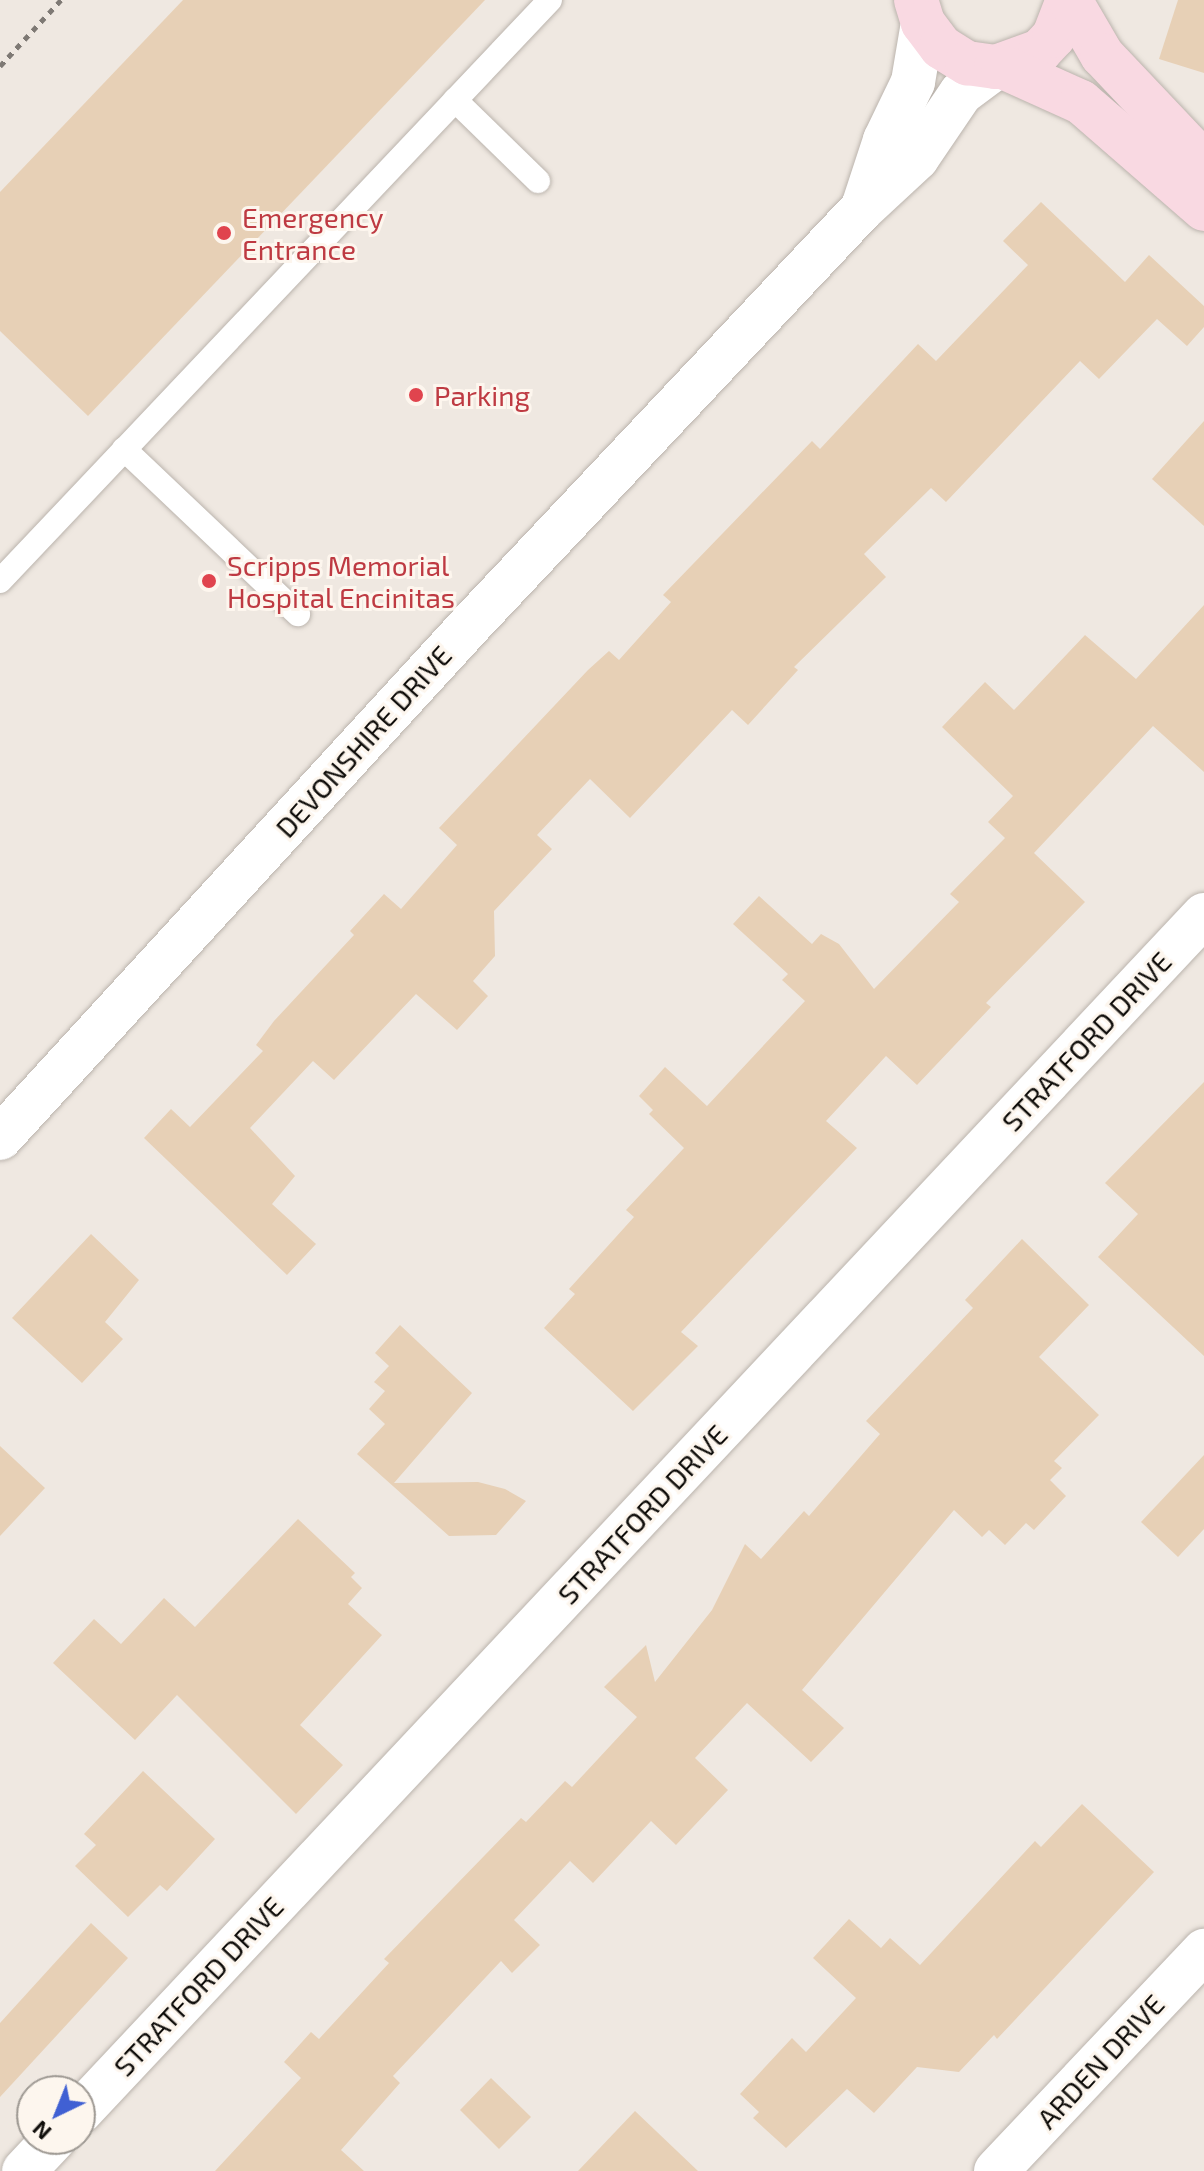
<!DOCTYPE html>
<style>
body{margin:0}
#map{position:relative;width:1204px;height:2171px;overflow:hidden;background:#efe8e1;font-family:"Exo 2",sans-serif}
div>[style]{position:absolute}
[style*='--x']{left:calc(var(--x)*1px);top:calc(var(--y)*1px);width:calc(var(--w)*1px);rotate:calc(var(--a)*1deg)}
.building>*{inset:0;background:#e7d0b6}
.path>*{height:5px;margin-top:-2.5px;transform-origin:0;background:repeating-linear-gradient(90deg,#7e7974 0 6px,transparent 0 12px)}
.roads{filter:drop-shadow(0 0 2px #bbb4ad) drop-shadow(0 0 2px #bbb4ad)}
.service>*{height:24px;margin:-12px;padding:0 12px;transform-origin:12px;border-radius:12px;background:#fff}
.minor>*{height:44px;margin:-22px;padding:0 22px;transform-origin:22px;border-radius:22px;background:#fff}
.tertiary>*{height:44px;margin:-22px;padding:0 22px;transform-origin:22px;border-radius:22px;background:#fff}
.secondary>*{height:44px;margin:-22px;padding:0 22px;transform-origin:22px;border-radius:22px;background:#f9d9e2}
.dots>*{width:22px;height:22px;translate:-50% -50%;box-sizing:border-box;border:4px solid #fdf6ee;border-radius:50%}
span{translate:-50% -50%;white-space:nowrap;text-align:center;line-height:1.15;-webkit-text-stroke:6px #fdf6ee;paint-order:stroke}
.health-label{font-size:28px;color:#be3a42}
.left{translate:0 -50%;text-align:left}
.street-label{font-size:28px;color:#0f0d0a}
.north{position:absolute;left:16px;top:2075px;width:80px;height:80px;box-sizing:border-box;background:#fdf6ee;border:2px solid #9e9993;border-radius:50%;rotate:223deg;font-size:22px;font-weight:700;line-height:32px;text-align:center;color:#0f0d0a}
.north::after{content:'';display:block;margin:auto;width:28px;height:36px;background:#4060d3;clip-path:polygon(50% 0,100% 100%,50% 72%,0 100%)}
</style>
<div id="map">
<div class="building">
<div style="clip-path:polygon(183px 0,485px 0,88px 416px,0 331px,0 192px)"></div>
<div style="clip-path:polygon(1178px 0,1204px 0,1204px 73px,1159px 59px)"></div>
<div style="clip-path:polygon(1041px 202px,1125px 282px,1149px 255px,1204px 306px,1204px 327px,1187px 346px,1157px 319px,1099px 379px,1080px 361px,946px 502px,931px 488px,864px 554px,886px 577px,794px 667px,798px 670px,748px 725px,732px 710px,630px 818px,590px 779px,537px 835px,552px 849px,494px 911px,495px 956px,473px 981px,488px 996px,457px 1030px,416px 994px,334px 1080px,313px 1061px,250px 1128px,295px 1176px,272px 1204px,316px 1244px,287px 1275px,144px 1138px,171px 1109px,190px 1127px,263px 1051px,256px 1045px,274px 1021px,354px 935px,350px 931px,384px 894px,401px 909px,457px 845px,439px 828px,588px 670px,609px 651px,619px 660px,671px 602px,663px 595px,812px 441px,820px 449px,918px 344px,936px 361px,1028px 265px,1003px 241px)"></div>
<div style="clip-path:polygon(1204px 421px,1204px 526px,1152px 479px)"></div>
<div style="clip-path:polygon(1204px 605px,1204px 772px,1153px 726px,1034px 853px,1085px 902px,986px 1003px,991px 1007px,917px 1085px,886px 1056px,826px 1121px,857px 1148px,681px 1332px,698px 1346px,633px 1411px,544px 1328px,575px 1294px,569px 1289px,634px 1217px,626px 1210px,684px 1148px,649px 1114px,653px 1110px,639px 1096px,665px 1067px,707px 1106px,805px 1001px,782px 980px,788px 974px,733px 924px,759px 896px,812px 944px,821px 934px,839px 944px,874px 989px,959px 902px,950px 894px,1005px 838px,988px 822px,1013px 796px,942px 727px,985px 682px,1014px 710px,1085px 635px,1136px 679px)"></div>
<div style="clip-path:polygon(1204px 1082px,1204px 1356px,1098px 1257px,1138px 1214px,1105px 1183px)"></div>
<div style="clip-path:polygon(91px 1234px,139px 1280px,105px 1322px,123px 1339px,82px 1383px,12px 1318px)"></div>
<div style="clip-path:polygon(1022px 1239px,1089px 1305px,1039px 1357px,1099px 1415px,1054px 1461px,1062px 1468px,1050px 1480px,1066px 1496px,1034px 1530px,1026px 1523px,1005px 1545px,989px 1530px,982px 1537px,954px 1510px,802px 1690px,844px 1728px,811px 1762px,747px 1703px,695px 1758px,728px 1790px,676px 1845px,651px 1821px,593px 1883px,570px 1861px,514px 1920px,540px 1945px,512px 1973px,501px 1961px,393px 2076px,400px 2083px,341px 2150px,364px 2171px,215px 2171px,301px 2078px,284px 2062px,311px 2032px,319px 2039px,389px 1963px,384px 1959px,521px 1818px,526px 1822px,565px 1781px,572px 1787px,637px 1717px,604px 1687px,646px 1645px,655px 1682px,712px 1610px,745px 1544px,761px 1559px,804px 1511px,809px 1516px,880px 1434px,866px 1421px,973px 1308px,965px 1300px)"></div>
<div style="clip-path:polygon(400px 1325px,472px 1393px,394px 1483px,478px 1482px,505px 1489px,526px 1501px,496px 1535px,449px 1536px,357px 1454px,385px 1424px,369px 1409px,385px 1391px,374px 1382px,389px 1366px,375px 1353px)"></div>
<div style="clip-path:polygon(0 1446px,45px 1488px,0 1536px)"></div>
<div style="clip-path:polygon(1204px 1455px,1204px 1529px,1178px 1557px,1141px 1522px)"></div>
<div style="clip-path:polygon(298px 1519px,355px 1573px,351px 1577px,362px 1588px,348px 1604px,382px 1635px,300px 1725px,343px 1765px,296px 1814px,177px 1695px,135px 1740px,53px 1663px,94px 1619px,121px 1644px,164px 1598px,195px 1627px)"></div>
<div style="clip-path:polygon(143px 1771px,215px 1839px,167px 1891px,160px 1885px,128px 1917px,75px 1866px,96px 1845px,84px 1834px)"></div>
<div style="clip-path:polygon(1082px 1804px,1154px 1872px,997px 2039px,994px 2035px,959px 2072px,917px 2067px,874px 2113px,847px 2089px,786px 2148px,753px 2118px,759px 2112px,740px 2094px,792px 2038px,806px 2052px,856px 1998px,813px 1958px,849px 1919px,881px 1948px,890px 1938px,920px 1965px,1035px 1841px,1041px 1847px)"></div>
<div style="clip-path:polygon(91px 1923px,128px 1958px,0 2097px,0 2023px)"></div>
<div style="clip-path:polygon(491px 2078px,531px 2117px,499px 2149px,460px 2110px)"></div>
<div style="clip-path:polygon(635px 2111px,698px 2171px,578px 2171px)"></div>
</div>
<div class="path">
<div style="--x:0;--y:66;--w:90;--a:-47.3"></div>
</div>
<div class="roads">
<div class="service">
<div style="--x:455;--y:100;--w:116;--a:44.3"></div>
<div style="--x:124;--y:449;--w:240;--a:43.5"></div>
<div style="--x:0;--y:581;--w:800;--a:-46.57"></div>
</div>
<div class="minor">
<div style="--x:80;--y:2112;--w:1642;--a:-46.8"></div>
<div style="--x:24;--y:2171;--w:44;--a:-46.8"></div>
<div style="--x:996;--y:2171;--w:303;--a:-46.6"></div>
</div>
<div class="tertiary">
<div style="--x:863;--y:207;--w:71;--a:-71.8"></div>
<div style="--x:885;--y:140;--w:64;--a:-64.2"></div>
<div style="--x:913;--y:82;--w:60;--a:-80.4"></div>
<div style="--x:0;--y:1138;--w:697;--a:-47.5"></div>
<div style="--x:471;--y:624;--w:570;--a:-46.71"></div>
<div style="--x:862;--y:209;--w:75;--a:-42.8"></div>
<div style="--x:917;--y:158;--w:78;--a:-55.9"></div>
<div style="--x:961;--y:93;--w:44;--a:-36.6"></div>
</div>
<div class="secondary">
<div style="--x:916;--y:0;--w:24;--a:73"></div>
<div style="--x:923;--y:23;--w:30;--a:53"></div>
<div style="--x:941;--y:47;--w:31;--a:32"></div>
<div style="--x:967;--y:63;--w:29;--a:8"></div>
<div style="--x:996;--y:67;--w:47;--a:-20"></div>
<div style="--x:1040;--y:51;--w:21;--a:-47"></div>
<div style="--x:1054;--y:36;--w:39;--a:-69"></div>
<div style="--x:1070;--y:0;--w:64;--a:59.8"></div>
<div style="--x:1102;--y:55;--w:149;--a:46.6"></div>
<div style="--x:1003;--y:67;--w:85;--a:24.2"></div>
<div style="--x:1081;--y:102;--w:163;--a:41"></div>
</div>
</div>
<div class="dots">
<div style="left:224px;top:233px;background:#e0444e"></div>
<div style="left:416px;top:395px;background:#e0444e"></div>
<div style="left:209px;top:581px;background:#e0444e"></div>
</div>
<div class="health-label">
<span class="left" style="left:242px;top:233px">Emergency<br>Entrance</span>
<span class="left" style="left:434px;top:395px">Parking</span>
<span class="left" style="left:227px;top:581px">Scripps Memorial<br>Hospital Encinitas</span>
</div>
<div class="street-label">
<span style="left:363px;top:741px;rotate:-48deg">DEVONSHIRE DRIVE</span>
<span style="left:1086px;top:1041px;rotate:-47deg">STRATFORD DRIVE</span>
<span style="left:642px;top:1514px;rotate:-47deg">STRATFORD DRIVE</span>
<span style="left:198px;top:1986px;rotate:-47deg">STRATFORD DRIVE</span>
<span style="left:1100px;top:2061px;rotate:-47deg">ARDEN DRIVE</span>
</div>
<div class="north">N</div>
</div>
